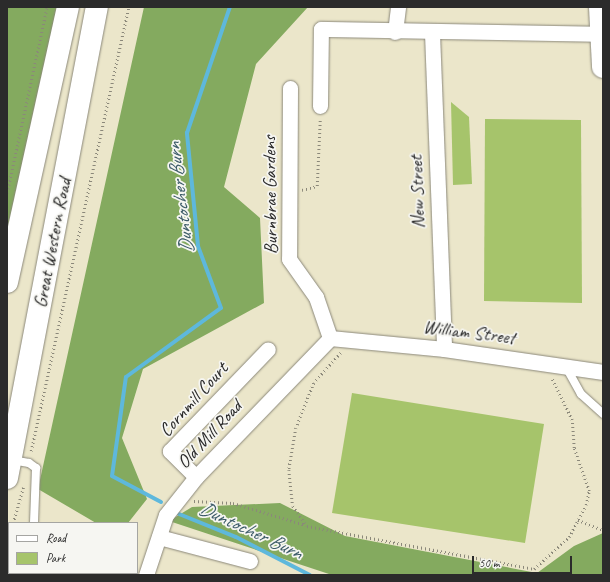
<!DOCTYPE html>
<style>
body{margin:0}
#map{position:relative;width:610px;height:582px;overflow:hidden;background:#ebe6ca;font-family:Caveat,sans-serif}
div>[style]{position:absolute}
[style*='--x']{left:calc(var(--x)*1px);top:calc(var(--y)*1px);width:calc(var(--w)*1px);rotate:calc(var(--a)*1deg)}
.green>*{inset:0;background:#a6c46b}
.forest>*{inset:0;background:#84aa5f}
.stream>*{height:4px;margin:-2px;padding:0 2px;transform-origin:2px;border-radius:2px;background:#5eb8dc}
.path>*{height:2.5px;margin-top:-1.25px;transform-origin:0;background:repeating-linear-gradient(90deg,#8b887a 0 1px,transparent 0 4px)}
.roads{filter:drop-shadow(0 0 1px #8b887a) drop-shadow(0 0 1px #8b887a)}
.lane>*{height:8px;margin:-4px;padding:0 4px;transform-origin:4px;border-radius:4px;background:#fff}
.street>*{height:15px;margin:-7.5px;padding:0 7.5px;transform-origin:7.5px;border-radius:7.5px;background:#fff}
.primary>*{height:22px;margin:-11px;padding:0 11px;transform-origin:11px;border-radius:11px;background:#fff}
span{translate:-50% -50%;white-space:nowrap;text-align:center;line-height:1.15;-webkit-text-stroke:3.5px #f6f6f2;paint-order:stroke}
.street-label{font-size:19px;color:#2b2b2b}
.water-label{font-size:20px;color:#3d5c69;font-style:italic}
.frame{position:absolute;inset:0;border:8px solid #2b2b2b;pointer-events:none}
.legend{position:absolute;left:8px;top:522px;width:130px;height:52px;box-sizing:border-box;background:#f6f6f2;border:1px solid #a5a5a2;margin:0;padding:5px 7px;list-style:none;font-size:12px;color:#2b2b2b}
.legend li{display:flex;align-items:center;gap:8px;height:20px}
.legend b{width:20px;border:1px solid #a5a5a2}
.scale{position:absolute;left:472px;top:556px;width:100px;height:18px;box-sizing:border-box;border:2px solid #2b2b2b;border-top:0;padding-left:5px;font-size:12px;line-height:14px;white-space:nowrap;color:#2b2b2b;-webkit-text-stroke:3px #f6f6f2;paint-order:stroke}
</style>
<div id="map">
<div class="green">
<div style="clip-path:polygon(451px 102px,469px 117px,472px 184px,453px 185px)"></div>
<div style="clip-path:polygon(485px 119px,581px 120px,582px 303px,484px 301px)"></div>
<div style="clip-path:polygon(352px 393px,544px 424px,525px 543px,332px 513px)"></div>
</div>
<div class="forest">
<div style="clip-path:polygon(7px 7px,68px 7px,7px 282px)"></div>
<div style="clip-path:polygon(144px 7px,308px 7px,256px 64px,224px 187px,260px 218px,264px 303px,143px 369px,122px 438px,147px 499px,128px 523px,96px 523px,38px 489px)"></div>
<div style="clip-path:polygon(280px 503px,345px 536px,537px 573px,574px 546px,603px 533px,603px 575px,332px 575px,169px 521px,192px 507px)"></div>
</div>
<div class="stream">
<div style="--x:161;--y:502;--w:55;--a:-152"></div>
<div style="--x:112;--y:476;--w:100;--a:-82"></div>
<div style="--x:126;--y:377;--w:117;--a:-36"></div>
<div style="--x:221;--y:308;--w:66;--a:-110.4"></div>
<div style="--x:198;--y:246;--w:114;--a:-95.6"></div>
<div style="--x:187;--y:133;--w:133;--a:-71.2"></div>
<div style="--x:179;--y:514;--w:61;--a:22"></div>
<div style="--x:236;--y:537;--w:83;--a:27.2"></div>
</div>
<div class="path">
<div style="--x:302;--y:190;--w:16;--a:-15"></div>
<div style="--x:317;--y:186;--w:67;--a:-87.4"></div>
<div style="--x:7;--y:193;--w:190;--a:-77.9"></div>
<div style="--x:341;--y:353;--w:40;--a:132"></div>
<div style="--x:314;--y:383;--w:48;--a:111.8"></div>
<div style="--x:296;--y:428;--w:43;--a:99.5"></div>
<div style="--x:289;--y:470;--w:36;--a:84"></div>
<div style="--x:293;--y:506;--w:24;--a:55"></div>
<div style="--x:307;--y:526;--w:231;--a:10.7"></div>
<div style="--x:534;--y:569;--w:47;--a:-42.4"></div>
<div style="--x:569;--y:537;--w:36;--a:-62"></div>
<div style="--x:586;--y:505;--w:14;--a:-78"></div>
<div style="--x:589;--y:491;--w:46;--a:-109.2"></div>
<div style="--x:574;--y:448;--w:28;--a:-94"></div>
<div style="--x:572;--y:420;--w:46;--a:-116"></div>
<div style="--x:31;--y:451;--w:455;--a:-77.6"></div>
<div style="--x:194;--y:501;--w:39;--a:3"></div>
<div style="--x:233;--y:503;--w:76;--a:16.8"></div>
<div style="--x:578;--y:520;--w:27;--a:22"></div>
<div style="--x:13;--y:523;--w:37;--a:-74"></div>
<div style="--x:7;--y:543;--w:6;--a:-72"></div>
</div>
<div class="roads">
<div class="lane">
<div style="--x:566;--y:367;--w:31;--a:61"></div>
<div style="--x:581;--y:394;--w:30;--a:42"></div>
<div style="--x:12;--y:460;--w:17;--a:10"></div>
<div style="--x:29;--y:463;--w:9;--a:36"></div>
<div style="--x:36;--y:468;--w:55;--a:92.1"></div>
<div style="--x:18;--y:575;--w:2;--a:-63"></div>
</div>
<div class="street">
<div style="--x:395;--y:32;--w:25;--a:-83"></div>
<div style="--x:432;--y:33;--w:316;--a:87.8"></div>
<div style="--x:290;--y:88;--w:171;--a:90.3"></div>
<div style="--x:289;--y:259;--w:47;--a:54.6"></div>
<div style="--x:316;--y:297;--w:43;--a:71.1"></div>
<div style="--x:320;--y:106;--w:77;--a:-89.3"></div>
<div style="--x:321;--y:29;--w:282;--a:1"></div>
<div style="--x:330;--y:338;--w:115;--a:5.5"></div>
<div style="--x:444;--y:349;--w:161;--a:8.2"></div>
<div style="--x:196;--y:477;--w:37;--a:-135"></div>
<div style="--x:170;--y:451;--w:141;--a:-46.1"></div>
<div style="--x:159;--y:537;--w:94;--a:14.8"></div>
<div style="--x:146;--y:575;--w:63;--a:-71.6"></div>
<div style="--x:166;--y:515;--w:48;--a:-51.7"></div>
<div style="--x:196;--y:477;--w:193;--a:-46"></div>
</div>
<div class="primary">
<div style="--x:600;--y:7;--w:60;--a:87.1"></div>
<div style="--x:7;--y:282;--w:282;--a:-77.5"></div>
<div style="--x:7;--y:478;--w:480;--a:-79.2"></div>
</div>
</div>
<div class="street-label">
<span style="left:418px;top:192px;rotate:-92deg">New Street</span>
<span style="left:271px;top:195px;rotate:-91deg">Burnbrae Gardens</span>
<span style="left:53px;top:243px;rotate:-79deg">Great Western Road</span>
<span style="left:469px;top:333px;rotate:7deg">William Street</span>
<span style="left:194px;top:400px;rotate:-48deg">Cornmill Court</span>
<span style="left:210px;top:435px;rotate:-47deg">Old Mill Road</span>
</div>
<div class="water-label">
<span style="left:180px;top:198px;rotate:-97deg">Duntocher Burn</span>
<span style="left:251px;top:530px;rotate:25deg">Duntocher Burn</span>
</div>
<div class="frame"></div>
<ul class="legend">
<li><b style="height:5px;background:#fff"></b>Road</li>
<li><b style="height:11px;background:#a6c46b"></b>Park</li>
</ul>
<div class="scale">50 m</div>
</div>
